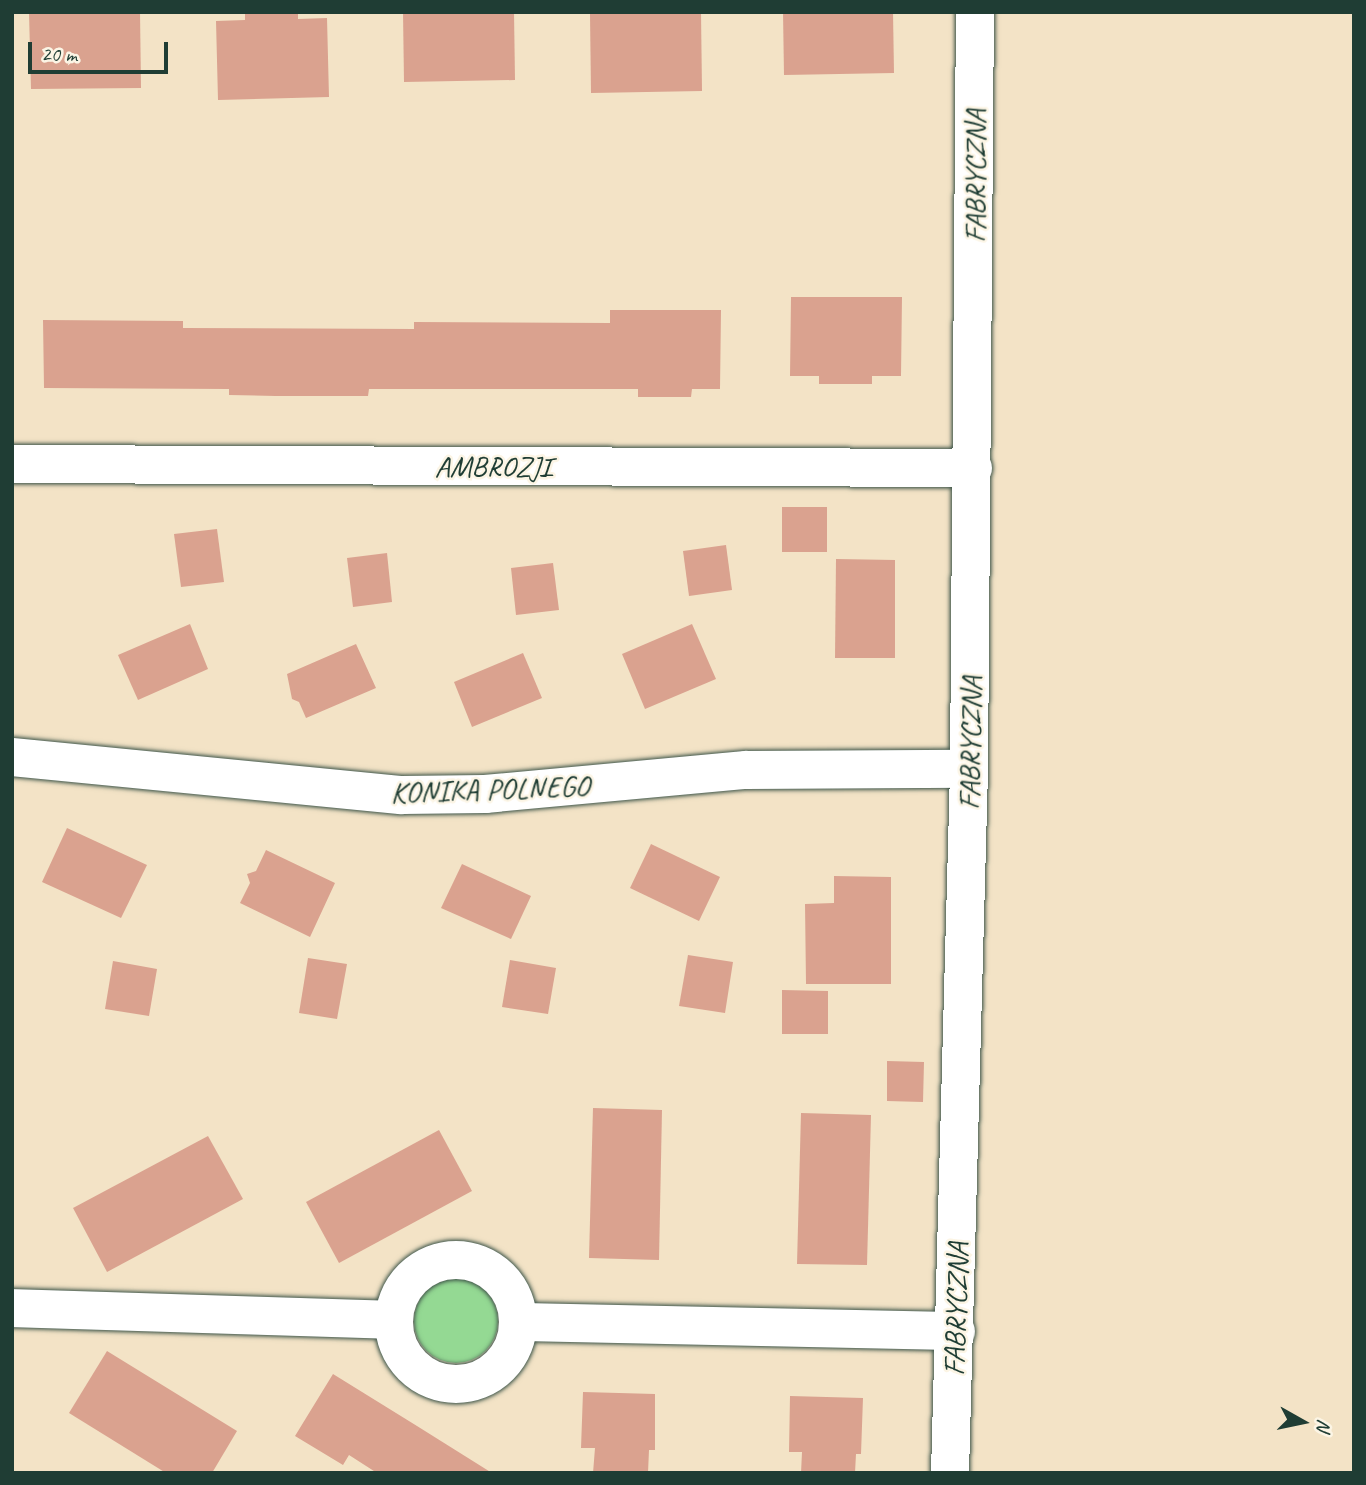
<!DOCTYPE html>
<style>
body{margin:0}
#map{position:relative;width:1366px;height:1485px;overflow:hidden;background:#f3e3c6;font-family:Caveat,sans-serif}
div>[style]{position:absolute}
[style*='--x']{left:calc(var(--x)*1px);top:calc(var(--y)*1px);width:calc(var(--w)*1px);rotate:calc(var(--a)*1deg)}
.green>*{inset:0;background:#94d993}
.round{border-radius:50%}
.building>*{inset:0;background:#daa28f}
.roads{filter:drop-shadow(0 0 2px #3f564a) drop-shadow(0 0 2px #3f564a)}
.street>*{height:38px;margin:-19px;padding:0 19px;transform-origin:19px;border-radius:19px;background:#fff}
.street>.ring{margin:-19px;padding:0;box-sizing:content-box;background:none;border:38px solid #fff;border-radius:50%}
span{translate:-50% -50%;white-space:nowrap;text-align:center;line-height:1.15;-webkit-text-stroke:5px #fcf5e5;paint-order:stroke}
.street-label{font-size:30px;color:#1f3d34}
.frame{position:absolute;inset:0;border:14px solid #1f3d34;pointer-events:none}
.north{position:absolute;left:1268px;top:1387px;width:70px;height:70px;-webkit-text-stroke:5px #fcf5e5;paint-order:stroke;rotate:99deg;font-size:19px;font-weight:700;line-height:28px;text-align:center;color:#1f3d34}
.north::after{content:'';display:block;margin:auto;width:24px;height:32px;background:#1f3d34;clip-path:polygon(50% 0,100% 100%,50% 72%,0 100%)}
.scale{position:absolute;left:28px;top:42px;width:140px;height:32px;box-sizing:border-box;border:4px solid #1f3d34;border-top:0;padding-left:9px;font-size:21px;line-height:24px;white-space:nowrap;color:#1f3d34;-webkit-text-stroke:5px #fcf5e5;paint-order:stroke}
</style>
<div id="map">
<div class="green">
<div class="round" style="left:414px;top:1279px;width:84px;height:84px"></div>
</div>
<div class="building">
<div style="clip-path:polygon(29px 12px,140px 12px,141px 88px,31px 89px)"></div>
<div style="clip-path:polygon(245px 12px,298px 12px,298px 19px,327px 18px,329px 97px,218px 100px,216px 21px,245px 20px)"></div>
<div style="clip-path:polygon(403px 12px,514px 12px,515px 80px,404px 82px)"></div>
<div style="clip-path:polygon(701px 12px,702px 91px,591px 93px,590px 14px)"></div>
<div style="clip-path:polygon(783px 12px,893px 12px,894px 73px,784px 75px)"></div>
<div style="clip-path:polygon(791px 297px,902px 297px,901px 376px,872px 376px,872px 384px,819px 384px,819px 376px,790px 376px)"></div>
<div style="clip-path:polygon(610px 310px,721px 310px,720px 389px,692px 389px,691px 397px,638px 397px,638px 389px,369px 389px,368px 396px,276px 396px,229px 395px,229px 389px,44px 388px,43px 320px,183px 321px,183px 328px,414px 329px,414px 322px,610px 323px)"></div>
<div style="clip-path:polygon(782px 507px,827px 507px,827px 552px,782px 552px)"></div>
<div style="clip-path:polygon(217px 529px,224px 582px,181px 587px,174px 534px)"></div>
<div style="clip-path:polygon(726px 545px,732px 590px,689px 596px,683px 551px)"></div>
<div style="clip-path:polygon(387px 553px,392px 602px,353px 607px,347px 558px)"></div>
<div style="clip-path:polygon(836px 559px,895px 560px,895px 658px,835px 658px)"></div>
<div style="clip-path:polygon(553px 563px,559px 610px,516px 615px,511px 568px)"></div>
<div style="clip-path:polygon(190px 624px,208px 669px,138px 700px,118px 655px)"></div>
<div style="clip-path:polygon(692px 624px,716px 679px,645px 709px,622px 654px)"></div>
<div style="clip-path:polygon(356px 644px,376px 688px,306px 718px,299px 702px,292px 699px,287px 674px)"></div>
<div style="clip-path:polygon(523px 653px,542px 698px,472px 727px,454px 682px)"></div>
<div style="clip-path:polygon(67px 828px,147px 865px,121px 918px,42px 882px)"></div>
<div style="clip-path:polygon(651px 844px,720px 877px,699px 921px,630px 888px)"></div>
<div style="clip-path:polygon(266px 850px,335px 883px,310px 937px,240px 903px,250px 883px,247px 874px,256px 871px)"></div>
<div style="clip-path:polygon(462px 864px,531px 896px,511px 939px,441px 908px)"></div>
<div style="clip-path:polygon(834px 876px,891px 877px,891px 984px,806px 984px,805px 904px,834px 903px)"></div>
<div style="clip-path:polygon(688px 955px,733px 962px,725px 1013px,679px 1006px)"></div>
<div style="clip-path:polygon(308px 958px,347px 964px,337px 1019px,299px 1013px)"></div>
<div style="clip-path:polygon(510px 960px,556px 968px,548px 1014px,502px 1007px)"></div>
<div style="clip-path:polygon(113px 961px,157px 969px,149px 1016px,105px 1009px)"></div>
<div style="clip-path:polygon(782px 990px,828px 991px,828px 1034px,782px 1034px)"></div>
<div style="clip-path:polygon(887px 1061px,924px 1062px,923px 1102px,887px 1101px)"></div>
<div style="clip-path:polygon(593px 1108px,662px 1110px,659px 1260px,589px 1258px)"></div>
<div style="clip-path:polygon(801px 1113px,871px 1115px,867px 1265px,797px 1264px)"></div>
<div style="clip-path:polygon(439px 1130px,472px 1191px,339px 1263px,306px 1202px)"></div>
<div style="clip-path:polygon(208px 1136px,243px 1199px,107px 1272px,73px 1208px)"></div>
<div style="clip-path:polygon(107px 1351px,237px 1431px,212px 1473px,166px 1473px,69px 1413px)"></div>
<div style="clip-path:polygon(333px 1374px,417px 1426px,492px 1473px,377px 1473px,349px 1455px,343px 1465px,295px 1436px)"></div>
<div style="clip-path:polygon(583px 1392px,655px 1394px,655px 1450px,649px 1450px,648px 1473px,593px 1473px,595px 1448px,581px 1448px)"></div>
<div style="clip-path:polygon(790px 1396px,863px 1398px,861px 1454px,856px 1454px,855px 1473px,801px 1473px,802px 1452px,789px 1452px)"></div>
</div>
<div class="roads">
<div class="street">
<div style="--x:12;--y:464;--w:961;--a:0.24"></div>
<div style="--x:12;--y:757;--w:392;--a:5.6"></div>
<div style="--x:402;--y:795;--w:83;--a:-0.7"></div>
<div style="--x:485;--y:794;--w:262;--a:-5.3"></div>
<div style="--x:746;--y:770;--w:223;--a:-0.3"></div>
<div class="ring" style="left:394px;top:1260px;width:86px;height:86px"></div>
<div style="--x:12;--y:1308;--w:382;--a:1.8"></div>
<div style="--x:518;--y:1322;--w:438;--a:1.2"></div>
<div style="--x:950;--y:1473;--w:704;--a:-88.45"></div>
<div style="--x:969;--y:769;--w:757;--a:-89.55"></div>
</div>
</div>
<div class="street-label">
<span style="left:975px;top:176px;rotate:-90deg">FABRYCZNA</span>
<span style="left:493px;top:466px">AMBROZJI</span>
<span style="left:970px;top:743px;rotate:-89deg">FABRYCZNA</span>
<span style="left:490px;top:789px;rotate:-2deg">KONIKA POLNEGO</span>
<span style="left:956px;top:1309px;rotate:-88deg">FABRYCZNA</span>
</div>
<div class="frame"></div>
<div class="north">N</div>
<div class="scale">20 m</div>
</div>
